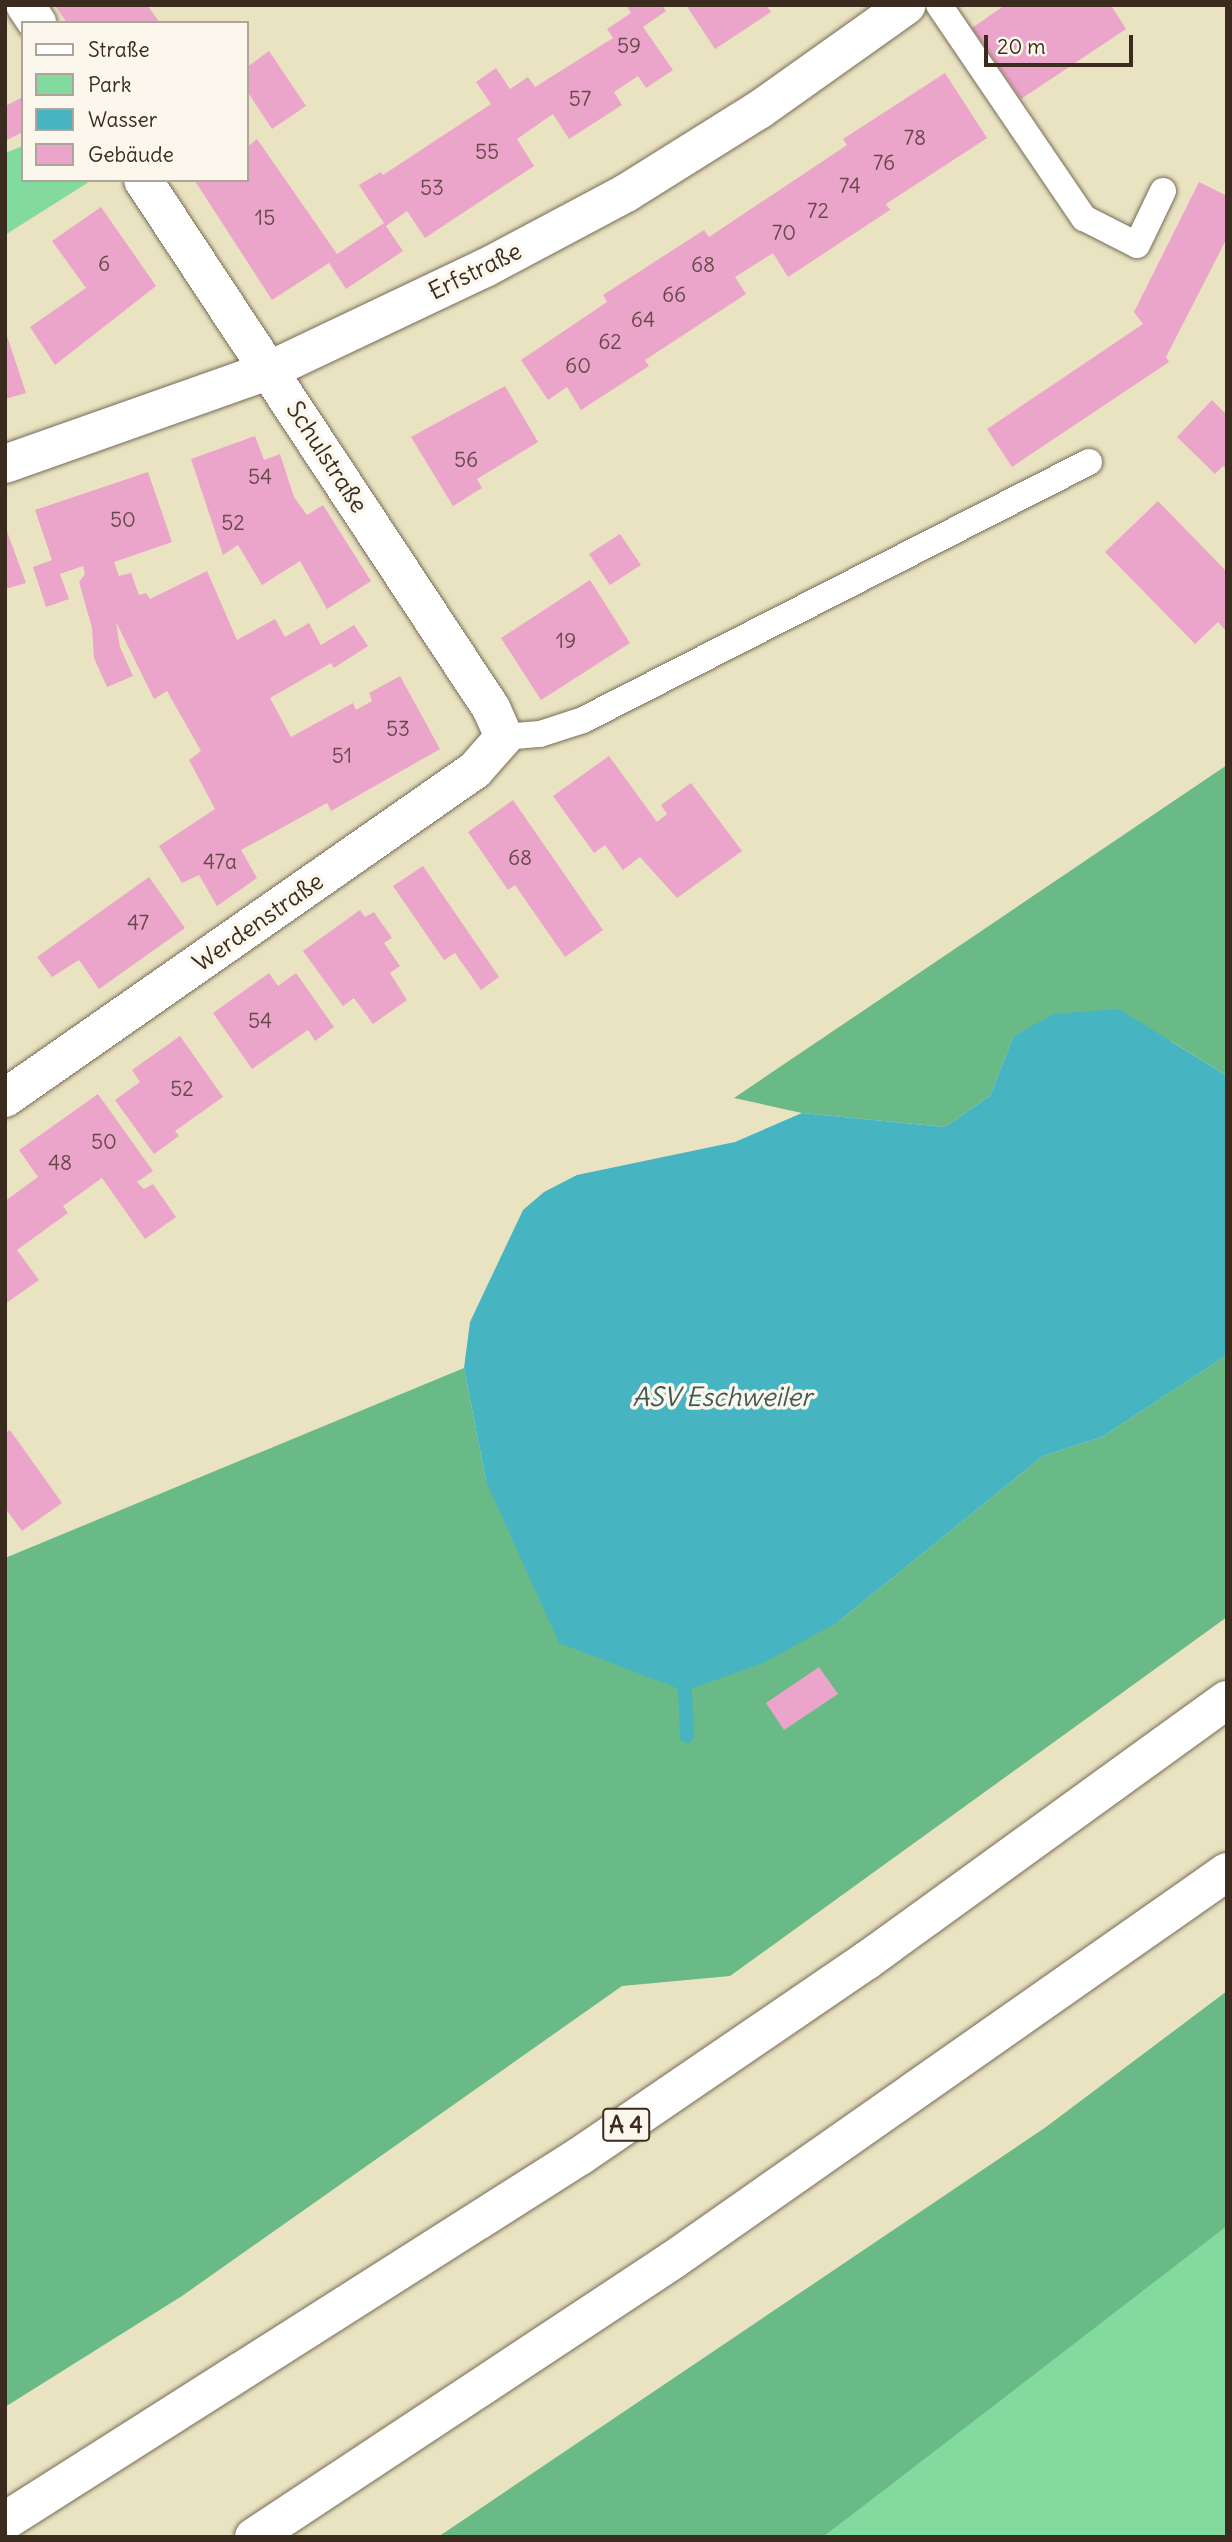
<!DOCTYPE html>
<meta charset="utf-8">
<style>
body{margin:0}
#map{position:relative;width:1232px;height:2542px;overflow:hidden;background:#e9e3c1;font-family:Delius,sans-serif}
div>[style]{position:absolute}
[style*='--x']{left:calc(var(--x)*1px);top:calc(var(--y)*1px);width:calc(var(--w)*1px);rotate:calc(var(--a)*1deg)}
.green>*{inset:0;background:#82da9f}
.forest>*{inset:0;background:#69ba86}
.water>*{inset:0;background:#46b4c1}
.stream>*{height:14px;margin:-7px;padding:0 7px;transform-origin:7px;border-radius:7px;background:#46b4c1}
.building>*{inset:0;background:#eca5ca}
.roads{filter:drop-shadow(0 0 2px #786b57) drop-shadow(0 0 2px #786b57)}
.lane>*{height:26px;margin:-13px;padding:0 13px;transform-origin:13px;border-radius:13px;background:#fff}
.street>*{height:38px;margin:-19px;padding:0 19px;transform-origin:19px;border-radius:19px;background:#fff}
.highway>*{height:38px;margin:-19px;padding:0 19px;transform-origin:19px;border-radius:19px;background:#fff}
span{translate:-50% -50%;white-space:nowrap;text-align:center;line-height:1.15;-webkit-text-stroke:7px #fbf7ec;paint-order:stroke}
.number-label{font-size:21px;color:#674949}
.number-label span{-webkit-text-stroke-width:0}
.shield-label span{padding:2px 5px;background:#fbf7ec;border:2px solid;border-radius:5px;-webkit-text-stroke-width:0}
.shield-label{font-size:23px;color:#3b2a1e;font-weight:700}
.street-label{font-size:24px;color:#3b2a1e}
.water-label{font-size:26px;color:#3f5a57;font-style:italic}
.frame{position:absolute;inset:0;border:7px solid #3b2a1e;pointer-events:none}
.legend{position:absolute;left:21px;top:21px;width:228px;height:161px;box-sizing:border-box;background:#fbf7ec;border:2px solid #aea59a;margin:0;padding:9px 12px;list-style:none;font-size:21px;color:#3b2a1e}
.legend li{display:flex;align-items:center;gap:14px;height:35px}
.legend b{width:35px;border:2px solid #aea59a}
.scale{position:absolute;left:984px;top:35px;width:149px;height:32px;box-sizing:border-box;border:4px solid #3b2a1e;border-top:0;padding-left:9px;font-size:21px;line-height:24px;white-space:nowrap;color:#3b2a1e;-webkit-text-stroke:5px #fbf7ec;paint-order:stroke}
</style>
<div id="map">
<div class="green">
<div style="clip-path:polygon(23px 146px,23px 180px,92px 180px,5px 235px,5px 153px)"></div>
<div style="clip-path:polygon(1227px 2226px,1227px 2537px,823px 2537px,1041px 2367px)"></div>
</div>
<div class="forest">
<div style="clip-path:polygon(1227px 765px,1227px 1076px,1171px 1041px,1013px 1037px,990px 1096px,945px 1127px,802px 1113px,734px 1098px)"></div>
<div style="clip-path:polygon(1227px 1355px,1227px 1617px,730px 1976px,622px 1986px,182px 2296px,5px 2407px,5px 1558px,464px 1368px,486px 1481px,838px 1622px,1043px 1456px,1102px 1437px)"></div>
<div style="clip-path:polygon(1227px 1991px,1227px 2226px,823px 2537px,438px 2537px,1046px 2127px)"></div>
</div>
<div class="water">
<div style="clip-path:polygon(1119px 1009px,1227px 1076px,1227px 1355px,1102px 1437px,1043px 1456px,838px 1622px,763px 1663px,685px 1691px,559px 1643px,486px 1481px,464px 1368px,470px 1322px,523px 1210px,544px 1192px,577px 1175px,735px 1142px,802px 1113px,945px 1127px,990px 1096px,1013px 1037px,1053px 1014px)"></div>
</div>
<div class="stream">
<div style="--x:685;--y:1691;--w:45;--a:87.5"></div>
</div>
<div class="building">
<div style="clip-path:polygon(55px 5px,147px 5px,160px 23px,67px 23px)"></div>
<div style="clip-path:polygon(626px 5px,662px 5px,666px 11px,643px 27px,673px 70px,646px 88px,638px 76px,614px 92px,622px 105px,569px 139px,553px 114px,517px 139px,534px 166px,425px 238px,407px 211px,386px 226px,403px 251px,346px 289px,329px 263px,272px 300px,195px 181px,247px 180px,247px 147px,257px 139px,337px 254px,384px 223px,359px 185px,381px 172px,383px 175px,491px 104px,476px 82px,496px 68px,510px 89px,528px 77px,535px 87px,613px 38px,607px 29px,631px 13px)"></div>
<div style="clip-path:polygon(686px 5px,766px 5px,771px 12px,715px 49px)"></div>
<div style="clip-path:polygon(1005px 5px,1111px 5px,1126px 29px,1021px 99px,972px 28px)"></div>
<div style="clip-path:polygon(269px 51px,306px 106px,272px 129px,247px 91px,247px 67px)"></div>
<div style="clip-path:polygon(945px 73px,987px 138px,886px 204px,890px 210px,788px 277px,773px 253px,735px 277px,746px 294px,645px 360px,649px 366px,581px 410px,567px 387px,548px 400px,521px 360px,607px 302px,603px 295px,704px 230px,709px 237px,847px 145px,843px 139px)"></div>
<div style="clip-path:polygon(23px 97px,23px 132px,5px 141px,5px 106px)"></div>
<div style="clip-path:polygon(1199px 182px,1227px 196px,1227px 238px,1166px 357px,1169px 362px,1012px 467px,987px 429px,1143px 324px,1134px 312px)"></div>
<div style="clip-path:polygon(101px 207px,156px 286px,55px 365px,30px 327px,86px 288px,52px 241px)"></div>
<div style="clip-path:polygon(6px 333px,26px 393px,5px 399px,5px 334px)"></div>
<div style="clip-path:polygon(505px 386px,538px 442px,477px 479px,482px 488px,453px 506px,411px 437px)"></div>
<div style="clip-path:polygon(1212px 400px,1227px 415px,1227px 469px,1223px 466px,1215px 474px,1177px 437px)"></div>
<div style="clip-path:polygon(255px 436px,264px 460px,280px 454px,294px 497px,307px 515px,323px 505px,371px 581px,327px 609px,300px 561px,262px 585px,238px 545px,223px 555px,191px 459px)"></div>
<div style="clip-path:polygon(148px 472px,172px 542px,114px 562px,119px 576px,131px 573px,139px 595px,146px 593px,150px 599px,207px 571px,237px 640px,275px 619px,285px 637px,309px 623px,321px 645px,354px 625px,368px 646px,334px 668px,331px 663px,270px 698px,291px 737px,353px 703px,356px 710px,372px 701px,369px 693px,400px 676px,440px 749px,331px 811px,327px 803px,241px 850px,257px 878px,217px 906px,199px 875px,182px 883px,159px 846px,215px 809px,189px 760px,201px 751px,167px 691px,154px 699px,116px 622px,120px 647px,133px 676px,107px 687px,94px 658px,92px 628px,79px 582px,85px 574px,83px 566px,60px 574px,69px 599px,46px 607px,33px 567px,52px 560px,35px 510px)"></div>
<div style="clip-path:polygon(1158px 501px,1227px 572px,1227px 632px,1218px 622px,1195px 644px,1105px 552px)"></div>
<div style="clip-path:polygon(5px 526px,26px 583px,5px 589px)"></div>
<div style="clip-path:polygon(620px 534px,641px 565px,610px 585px,589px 554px)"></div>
<div style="clip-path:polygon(590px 580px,630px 643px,541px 700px,501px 638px)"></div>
<div style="clip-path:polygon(609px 756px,657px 822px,667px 814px,661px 805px,691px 783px,742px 851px,677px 898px,640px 857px,623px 870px,605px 845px,594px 853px,553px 796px)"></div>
<div style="clip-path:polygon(513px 800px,603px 930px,565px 957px,515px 885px,508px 890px,468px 832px)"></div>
<div style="clip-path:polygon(423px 866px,499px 977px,481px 990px,455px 953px,444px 960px,393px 886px)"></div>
<div style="clip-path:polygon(149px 877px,185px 928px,99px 989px,79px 960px,52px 977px,37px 957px)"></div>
<div style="clip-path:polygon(360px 910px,365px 917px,374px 912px,392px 938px,384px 943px,400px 966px,390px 973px,407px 1000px,373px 1024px,354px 998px,343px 1006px,303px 951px)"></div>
<div style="clip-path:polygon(269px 973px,278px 986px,296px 973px,334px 1027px,315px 1041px,308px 1030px,252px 1069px,213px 1013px)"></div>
<div style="clip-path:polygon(180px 1036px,223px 1097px,175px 1131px,179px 1136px,154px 1154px,115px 1100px,140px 1082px,132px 1070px)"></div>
<div style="clip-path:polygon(98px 1094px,153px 1171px,137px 1182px,144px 1189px,153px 1184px,176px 1217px,145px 1239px,102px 1178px,63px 1206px,68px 1213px,17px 1250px,39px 1280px,5px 1304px,5px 1201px,38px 1177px,19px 1150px)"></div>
<div style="clip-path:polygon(10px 1430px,62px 1503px,22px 1531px,5px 1508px,5px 1433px)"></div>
<div style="clip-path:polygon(819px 1667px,838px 1694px,784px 1730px,766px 1703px)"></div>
</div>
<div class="roads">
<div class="lane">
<div style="--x:939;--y:5;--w:258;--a:55.8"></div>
<div style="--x:1084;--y:218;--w:59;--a:27"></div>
<div style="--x:1137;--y:245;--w:60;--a:-64.3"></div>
<div style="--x:504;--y:737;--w:36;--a:-5"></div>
<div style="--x:540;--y:734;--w:45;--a:-18"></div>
<div style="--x:583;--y:720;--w:568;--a:-27.02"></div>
</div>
<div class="street">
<div style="--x:25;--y:5;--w:22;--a:56"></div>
<div style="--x:5;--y:464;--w:281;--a:-19.5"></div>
<div style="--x:270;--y:370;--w:238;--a:-25.4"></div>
<div style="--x:485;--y:268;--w:160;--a:-28"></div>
<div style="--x:626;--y:193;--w:157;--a:-32"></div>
<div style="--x:759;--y:110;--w:181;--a:-35.4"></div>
<div style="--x:5;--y:1098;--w:573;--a:-34.91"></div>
<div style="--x:475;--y:770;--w:44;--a:-48.7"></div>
<div style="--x:504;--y:737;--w:32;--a:-114"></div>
<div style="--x:491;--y:708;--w:632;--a:-123.39"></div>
</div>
<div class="highway">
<div style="--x:5;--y:2521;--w:681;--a:-32.41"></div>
<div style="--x:580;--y:2156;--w:346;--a:-34.3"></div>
<div style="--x:866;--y:1961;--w:445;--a:-35.9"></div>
<div style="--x:254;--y:2537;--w:502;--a:-33.47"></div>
<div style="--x:673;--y:2260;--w:676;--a:-35.01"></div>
</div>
</div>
<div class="number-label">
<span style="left:629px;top:46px">59</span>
<span style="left:580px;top:99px">57</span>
<span style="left:915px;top:138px">78</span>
<span style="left:487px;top:152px">55</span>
<span style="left:884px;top:163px">76</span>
<span style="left:850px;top:186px">74</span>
<span style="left:432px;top:188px">53</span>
<span style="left:818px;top:211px">72</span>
<span style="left:265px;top:218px">15</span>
<span style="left:784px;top:233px">70</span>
<span style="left:104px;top:264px">6</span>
<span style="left:703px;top:265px">68</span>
<span style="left:674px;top:295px">66</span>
<span style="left:643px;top:320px">64</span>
<span style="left:610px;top:342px">62</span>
<span style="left:578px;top:366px">60</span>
<span style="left:466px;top:460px">56</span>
<span style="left:260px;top:477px">54</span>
<span style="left:123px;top:520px">50</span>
<span style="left:233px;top:523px">52</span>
<span style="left:566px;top:641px">19</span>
<span style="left:398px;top:729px">53</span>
<span style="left:342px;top:756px">51</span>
<span style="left:520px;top:858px">68</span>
<span style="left:220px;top:862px">47a</span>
<span style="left:138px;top:923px">47</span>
<span style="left:260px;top:1021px">54</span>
<span style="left:182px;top:1089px">52</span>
<span style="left:104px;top:1142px">50</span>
<span style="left:60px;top:1163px">48</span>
</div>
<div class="shield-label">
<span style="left:626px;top:2125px">A 4</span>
</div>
<div class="street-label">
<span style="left:475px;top:271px;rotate:-26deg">Erfstraße</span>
<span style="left:327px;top:457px;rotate:57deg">Schulstraße</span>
<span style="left:258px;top:922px;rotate:-35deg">Werdenstraße</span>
</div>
<div class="water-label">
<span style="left:722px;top:1397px">ASV Eschweiler</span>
</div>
<div class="frame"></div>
<ul class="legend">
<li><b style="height:9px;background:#fff"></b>Straße</li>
<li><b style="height:19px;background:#82da9f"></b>Park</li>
<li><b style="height:19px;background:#46b4c1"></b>Wasser</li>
<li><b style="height:19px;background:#eca5ca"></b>Gebäude</li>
</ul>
<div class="scale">20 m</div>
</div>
